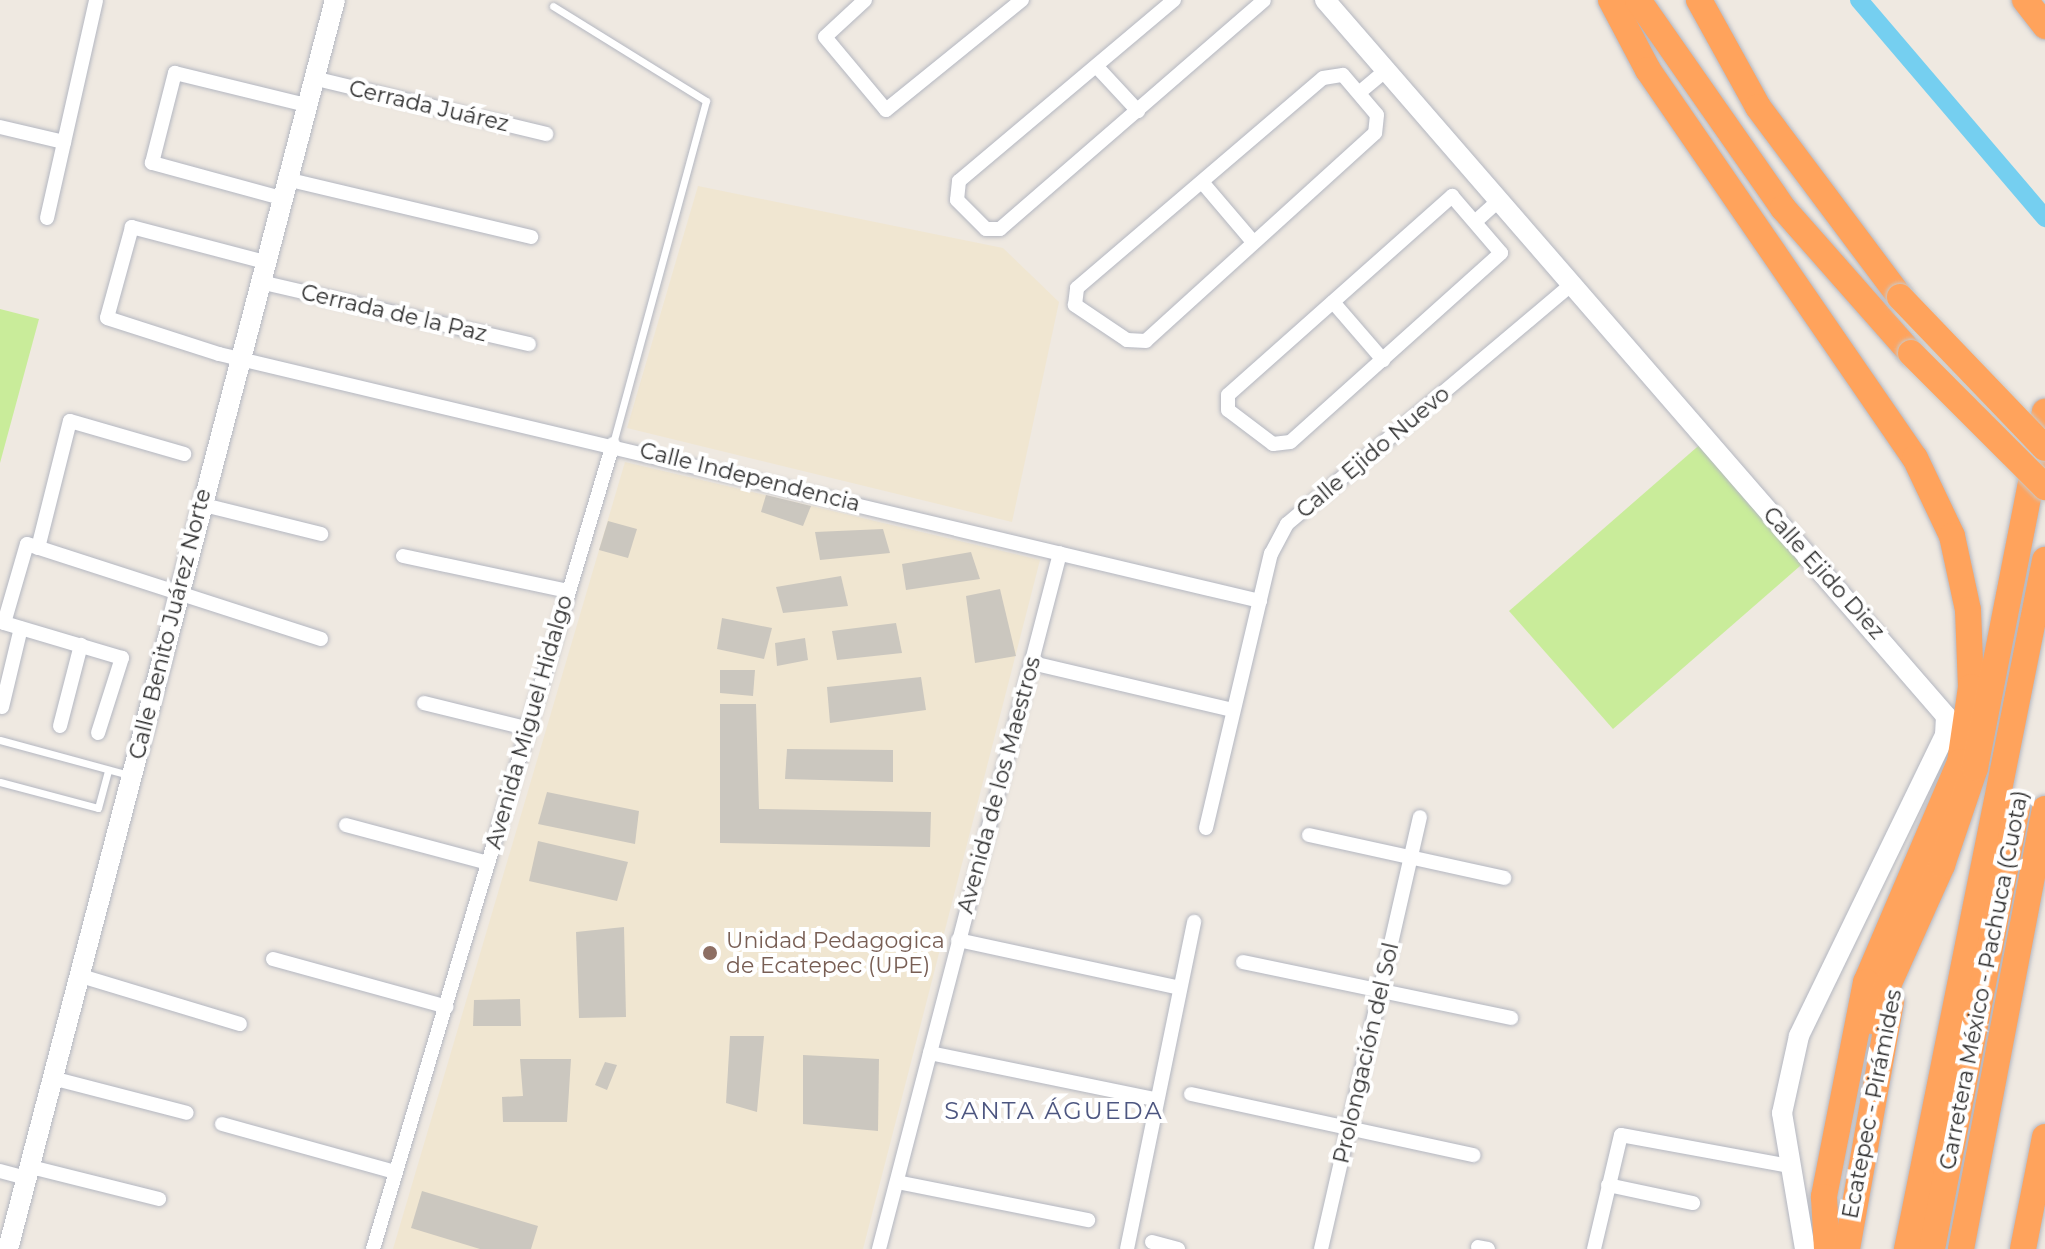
<!DOCTYPE html>
<meta charset="utf-8">
<style>
body{margin:0}
#map{position:relative;width:2045px;height:1249px;overflow:hidden;background:#efe9e1;font-family:Montserrat,sans-serif}
div>[style]{position:absolute}
[style*='--x']{left:calc(var(--x)*1px);top:calc(var(--y)*1px);width:calc(var(--w)*1px);rotate:calc(var(--a)*1deg)}
.education>*{inset:0;background:#f0e6d1}
.pitch>*{inset:0;background:#c9ec9a}
.canal>*{height:18px;margin:-9px;padding:0 9px;transform-origin:9px;border-radius:9px;background:#75cff0}
.building>*{inset:0;background:#cbc7bf}
.roads{filter:drop-shadow(0 0 2px #b4b7c1) drop-shadow(0 0 2px #b4b7c1)}
.lane>*{height:7px;margin:-3.5px;padding:0 3.5px;transform-origin:3.5px;border-radius:3.5px;background:#fff}
.street>*{height:14px;margin:-7px;padding:0 7px;transform-origin:7px;border-radius:7px;background:#fff}
.secondary>*{height:20px;margin:-10px;padding:0 10px;transform-origin:10px;border-radius:10px;background:#fff}
.highway>*{height:26px;margin:-13px;padding:0 13px;transform-origin:13px;border-radius:13px;background:#ffa35c}
.bridges{filter:drop-shadow(0 0 2px #c9c9c9) drop-shadow(0 0 2px #c9c9c9)}
.highway-bridge>*{height:26px;margin:-13px;padding:0 13px;transform-origin:13px;border-radius:13px;background:#ffa35c}
.dots>*{width:22px;height:22px;translate:-50% -50%;box-sizing:border-box;border:4px solid #fff;border-radius:50%}
span{translate:-50% -50%;white-space:nowrap;text-align:center;line-height:1.15;-webkit-text-stroke:8px #fff;paint-order:stroke}
.street-label{font-size:22px;color:#2e2e2e}
.education-label{font-size:22px;color:#785e54}
.left{translate:0 -50%;text-align:left}
.neighbourhood-label{font-size:24px;color:#4d5680;letter-spacing:2px}
</style>
<div id="map">
<div class="education">
<div style="clip-path:polygon(698px 186px,1003px 248px,1059px 302px,1012px 522px,627px 428px)"></div>
<div style="clip-path:polygon(625px 462px,1040px 560px,863px 1249px,393px 1249px)"></div>
</div>
<div class="pitch">
<div style="clip-path:polygon(0 309px,39px 319px,0 463px)"></div>
<div style="clip-path:polygon(1704px 441px,1808px 559px,1613px 729px,1509px 611px)"></div>
</div>
<div class="canal">
<div style="--x:1859;--y:0;--w:287;--a:49.5"></div>
</div>
<div class="building">
<div style="clip-path:polygon(766px 495px,811px 506px,803px 526px,761px 512px)"></div>
<div style="clip-path:polygon(608px 521px,637px 529px,628px 558px,599px 550px)"></div>
<div style="clip-path:polygon(883px 529px,890px 553px,820px 560px,815px 532px)"></div>
<div style="clip-path:polygon(971px 552px,980px 579px,906px 590px,902px 564px)"></div>
<div style="clip-path:polygon(841px 576px,848px 606px,783px 613px,776px 587px)"></div>
<div style="clip-path:polygon(1000px 589px,1016px 656px,975px 663px,966px 596px)"></div>
<div style="clip-path:polygon(722px 618px,772px 628px,764px 659px,717px 649px)"></div>
<div style="clip-path:polygon(896px 623px,902px 653px,837px 660px,832px 631px)"></div>
<div style="clip-path:polygon(805px 638px,808px 660px,777px 666px,775px 643px)"></div>
<div style="clip-path:polygon(720px 670px,755px 670px,753px 696px,720px 693px)"></div>
<div style="clip-path:polygon(921px 677px,926px 710px,830px 723px,827px 687px)"></div>
<div style="clip-path:polygon(720px 704px,756px 704px,759px 809px,931px 812px,930px 847px,720px 843px)"></div>
<div style="clip-path:polygon(787px 749px,893px 750px,893px 782px,785px 779px)"></div>
<div style="clip-path:polygon(547px 792px,639px 811px,635px 844px,538px 824px)"></div>
<div style="clip-path:polygon(538px 841px,628px 862px,617px 901px,529px 881px)"></div>
<div style="clip-path:polygon(624px 927px,626px 1017px,579px 1018px,576px 932px)"></div>
<div style="clip-path:polygon(520px 999px,521px 1026px,473px 1026px,474px 1000px)"></div>
<div style="clip-path:polygon(730px 1036px,764px 1036px,757px 1112px,726px 1103px)"></div>
<div style="clip-path:polygon(803px 1055px,879px 1059px,878px 1131px,803px 1124px)"></div>
<div style="clip-path:polygon(520px 1059px,571px 1059px,567px 1122px,503px 1122px,502px 1097px,523px 1096px)"></div>
<div style="clip-path:polygon(605px 1062px,617px 1065px,607px 1090px,595px 1085px)"></div>
<div style="clip-path:polygon(422px 1191px,538px 1226px,531px 1249px,480px 1249px,411px 1228px)"></div>
</div>
<div class="roads">
<div class="lane">
<div style="--x:553;--y:6;--w:180;--a:31.8"></div>
<div style="--x:706;--y:101;--w:355;--a:105.2"></div>
<div style="--x:0;--y:740;--w:134;--a:15.2"></div>
<div style="--x:0;--y:782;--w:101;--a:14.9"></div>
<div style="--x:98;--y:808;--w:39;--a:-75"></div>
</div>
<div class="street">
<div style="--x:865;--y:0;--w:54;--a:137.2"></div>
<div style="--x:825;--y:37;--w:95;--a:50.1"></div>
<div style="--x:886;--y:110;--w:175;--a:-39"></div>
<div style="--x:1174;--y:0;--w:281;--a:139.9"></div>
<div style="--x:959;--y:181;--w:19;--a:96"></div>
<div style="--x:957;--y:200;--w:41;--a:45"></div>
<div style="--x:986;--y:229;--w:14;--a:0"></div>
<div style="--x:1000;--y:229;--w:349;--a:-40.9"></div>
<div style="--x:1098;--y:68;--w:59;--a:47.1"></div>
<div style="--x:1343;--y:75;--w:52;--a:49.6"></div>
<div style="--x:1377;--y:115;--w:18;--a:96"></div>
<div style="--x:1375;--y:133;--w:309;--a:137.8"></div>
<div style="--x:1146;--y:341;--w:19;--a:-177"></div>
<div style="--x:1127;--y:340;--w:63;--a:-146.1"></div>
<div style="--x:1075;--y:305;--w:17;--a:-83"></div>
<div style="--x:1077;--y:288;--w:323;--a:-40.5"></div>
<div style="--x:1323;--y:78;--w:20;--a:-9"></div>
<div style="--x:313;--y:78;--w:240;--a:13.5"></div>
<div style="--x:1360;--y:92;--w:31;--a:-40"></div>
<div style="--x:0;--y:127;--w:66;--a:13.2"></div>
<div style="--x:286;--y:179;--w:252;--a:13.3"></div>
<div style="--x:1202;--y:182;--w:79;--a:49.6"></div>
<div style="--x:1452;--y:196;--w:75;--a:49.3"></div>
<div style="--x:1501;--y:253;--w:283;--a:138.1"></div>
<div style="--x:1290;--y:442;--w:17;--a:173"></div>
<div style="--x:1273;--y:444;--w:56;--a:-142.9"></div>
<div style="--x:1228;--y:410;--w:15;--a:-90"></div>
<div style="--x:1228;--y:395;--w:300;--a:-41.6"></div>
<div style="--x:281;--y:198;--w:134;--a:-164.8"></div>
<div style="--x:152;--y:163;--w:93;--a:-75.7"></div>
<div style="--x:175;--y:73;--w:135;--a:13.7"></div>
<div style="--x:47;--y:218;--w:223;--a:-77.3"></div>
<div style="--x:1476;--y:221;--w:28;--a:-42"></div>
<div style="--x:265;--y:262;--w:138;--a:-165.3"></div>
<div style="--x:132;--y:227;--w:94;--a:105.4"></div>
<div style="--x:107;--y:318;--w:118;--a:17.8"></div>
<div style="--x:219;--y:354;--w:1070;--a:13.35"></div>
<div style="--x:260;--y:282;--w:276;--a:13"></div>
<div style="--x:1333;--y:302;--w:77;--a:49.2"></div>
<div style="--x:200;--y:504;--w:125;--a:13.9"></div>
<div style="--x:38;--y:548;--w:131;--a:-75.9"></div>
<div style="--x:70;--y:421;--w:119;--a:16.1"></div>
<div style="--x:403;--y:556;--w:168;--a:12"></div>
<div style="--x:1032;--y:663;--w:205;--a:13.2"></div>
<div style="--x:424;--y:703;--w:105;--a:13.8"></div>
<div style="--x:2;--y:707;--w:81;--a:-76.5"></div>
<div style="--x:60;--y:726;--w:84;--a:-75.5"></div>
<div style="--x:98;--y:733;--w:79;--a:-72.3"></div>
<div style="--x:122;--y:658;--w:123;--a:-163.5"></div>
<div style="--x:4;--y:623;--w:82;--a:-73.8"></div>
<div style="--x:27;--y:544;--w:309;--a:17.9"></div>
<div style="--x:346;--y:825;--w:147;--a:15"></div>
<div style="--x:1206;--y:828;--w:282;--a:-76.7"></div>
<div style="--x:1271;--y:554;--w:34;--a:-62"></div>
<div style="--x:1287;--y:524;--w:370;--a:-40.1"></div>
<div style="--x:1309;--y:835;--w:200;--a:12.4"></div>
<div style="--x:958;--y:940;--w:227;--a:12.2"></div>
<div style="--x:273;--y:959;--w:180;--a:15.4"></div>
<div style="--x:1243;--y:962;--w:274;--a:11.8"></div>
<div style="--x:81;--y:976;--w:166;--a:16.8"></div>
<div style="--x:930;--y:1053;--w:230;--a:11.6"></div>
<div style="--x:52;--y:1078;--w:139;--a:14.5"></div>
<div style="--x:1191;--y:1094;--w:289;--a:12.2"></div>
<div style="--x:222;--y:1124;--w:180;--a:15.5"></div>
<div style="--x:31;--y:1167;--w:132;--a:14"></div>
<div style="--x:0;--y:1171;--w:28;--a:15"></div>
<div style="--x:897;--y:1182;--w:195;--a:11.3"></div>
<div style="--x:1608;--y:1185;--w:87;--a:12"></div>
<div style="--x:1152;--y:1242;--w:27;--a:15"></div>
<div style="--x:1478;--y:1247;--w:10;--a:11"></div>
<div style="--x:373;--y:1249;--w:840;--a:-73.4"></div>
<div style="--x:879;--y:1249;--w:719;--a:-75.42"></div>
<div style="--x:1127;--y:1249;--w:334;--a:-78.4"></div>
<div style="--x:1321;--y:1249;--w:443;--a:-77.1"></div>
<div style="--x:1594;--y:1249;--w:117;--a:-76.7"></div>
<div style="--x:1621;--y:1135;--w:172;--a:10.4"></div>
</div>
<div class="secondary">
<div style="--x:1325;--y:0;--w:948;--a:49.06"></div>
<div style="--x:1946;--y:716;--w:19;--a:93"></div>
<div style="--x:1945;--y:735;--w:335;--a:115.9"></div>
<div style="--x:1799;--y:1036;--w:79;--a:102.4"></div>
<div style="--x:1782;--y:1113;--w:138;--a:80.4"></div>
<div style="--x:8;--y:1249;--w:1291;--a:-75.33"></div>
</div>
<div class="highway">
<div style="--x:1611;--y:0;--w:79;--a:62.1"></div>
<div style="--x:1648;--y:70;--w:471;--a:55.5"></div>
<div style="--x:1915;--y:458;--w:86;--a:64.6"></div>
<div style="--x:1952;--y:536;--w:76;--a:77.8"></div>
<div style="--x:1968;--y:610;--w:77;--a:87.8"></div>
<div style="--x:1971;--y:687;--w:76;--a:98.3"></div>
<div style="--x:1960;--y:762;--w:239;--a:113.1"></div>
<div style="--x:1866;--y:982;--w:219;--a:101.1"></div>
<div style="--x:1824;--y:1197;--w:52;--a:86.7"></div>
<div style="--x:1638;--y:0;--w:254;--a:55.1"></div>
<div style="--x:1783;--y:208;--w:193;--a:48.6"></div>
<div style="--x:1699;--y:0;--w:122;--a:61.1"></div>
<div style="--x:1758;--y:107;--w:237;--a:53.2"></div>
<div style="--x:2025;--y:0;--w:33;--a:52"></div>
<div style="--x:1872;--y:1021;--w:171;--a:-65.8"></div>
<div style="--x:1942;--y:865;--w:102;--a:-71.2"></div>
<div style="--x:1975;--y:768;--w:363;--a:-78.9"></div>
<div style="--x:1847;--y:1249;--w:251;--a:-79.9"></div>
<div style="--x:1907;--y:1249;--w:703;--a:-78.67"></div>
<div style="--x:1932;--y:1249;--w:448;--a:-79.1"></div>
<div style="--x:1961;--y:1249;--w:448;--a:-79.2"></div>
<div style="--x:2023;--y:1249;--w:114;--a:-78.9"></div>
</div>
</div>
<div class="bridges">
<div class="highway-bridge">
<div style="--x:1900;--y:297;--w:209;--a:46.2"></div>
<div style="--x:1911;--y:353;--w:190;--a:45"></div>
</div>
</div>
<div class="dots">
<div style="left:710px;top:953px;background:#8d6e63"></div>
</div>
<div class="street-label">
<span style="left:429px;top:106px;rotate:13deg">Cerrada Juárez</span>
<span style="left:394px;top:313px;rotate:13deg">Cerrada de la Paz</span>
<span style="left:1373px;top:452px;rotate:-40deg">Calle Ejido Nuevo</span>
<span style="left:750px;top:477px;rotate:14deg">Calle Independencia</span>
<span style="left:1824px;top:573px;rotate:48deg">Calle Ejido Diez</span>
<span style="left:170px;top:624px;rotate:-76deg">Calle Benito Juárez Norte</span>
<span style="left:529px;top:722px;rotate:-74deg">Avenida Miguel Hidalgo</span>
<span style="left:999px;top:785px;rotate:-75deg">Avenida de los Maestros</span>
<span style="left:1984px;top:980px;rotate:-79deg">Carretera México - Pachuca (Cuota)</span>
<span style="left:1366px;top:1053px;rotate:-77deg">Prolongación del Sol</span>
<span style="left:1872px;top:1104px;rotate:-79deg">Ecatepec - Pirámides</span>
</div>
<div class="education-label">
<span class="left" style="left:726px;top:953px">Unidad Pedagogica<br>de Ecatepec (UPE)</span>
</div>
<div class="neighbourhood-label">
<span style="left:1054px;top:1111px">SANTA ÁGUEDA</span>
</div>
</div>
